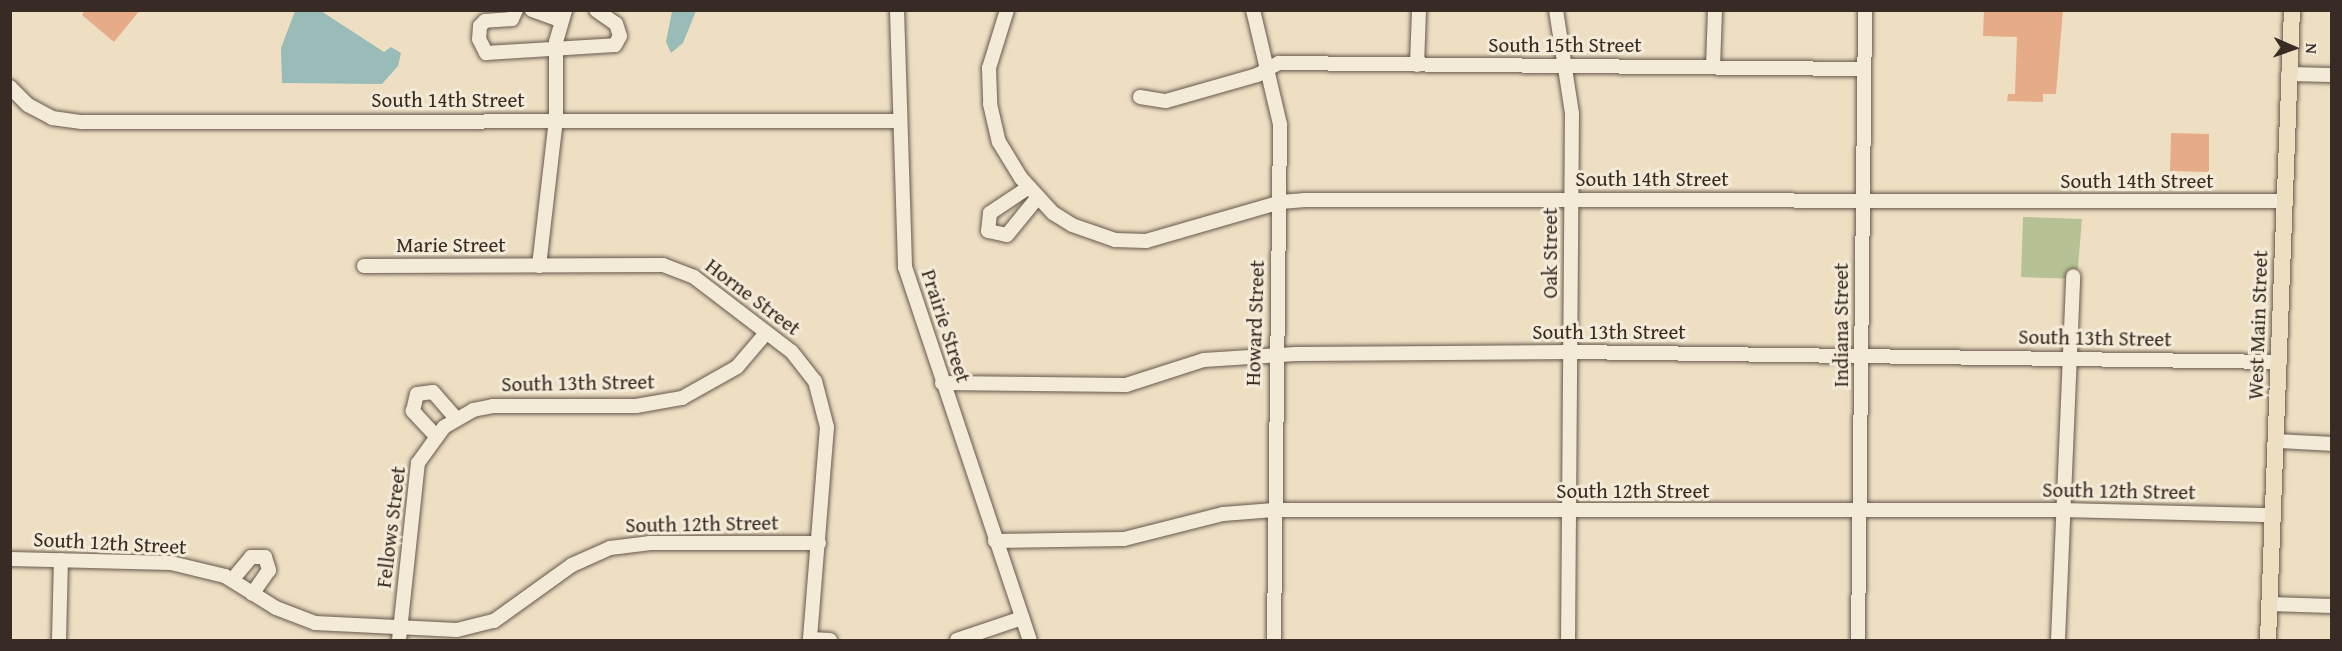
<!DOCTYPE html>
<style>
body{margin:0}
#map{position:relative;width:2342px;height:651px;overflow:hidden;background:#eedfc3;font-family:"Gentium Book Plus",serif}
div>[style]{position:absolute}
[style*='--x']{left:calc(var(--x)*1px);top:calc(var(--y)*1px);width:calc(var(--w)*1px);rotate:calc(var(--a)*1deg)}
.green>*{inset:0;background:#b6c295}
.water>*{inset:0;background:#9abcb8}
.building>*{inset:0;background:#e6ac87}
.roads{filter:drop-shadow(0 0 2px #66584c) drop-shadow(0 0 2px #66584c)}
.minor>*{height:14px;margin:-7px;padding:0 7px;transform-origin:7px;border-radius:7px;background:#f4ead8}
.major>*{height:16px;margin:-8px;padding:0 8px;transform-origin:8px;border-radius:8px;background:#eedfc3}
span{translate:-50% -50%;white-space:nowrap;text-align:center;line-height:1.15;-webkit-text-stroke:6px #f4ead8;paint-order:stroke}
.street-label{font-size:21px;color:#382b24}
.frame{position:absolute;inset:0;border:12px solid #382b24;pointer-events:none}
.north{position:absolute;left:2264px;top:18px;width:60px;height:60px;-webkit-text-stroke:4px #f4ead8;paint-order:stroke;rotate:92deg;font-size:16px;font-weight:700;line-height:24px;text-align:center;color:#382b24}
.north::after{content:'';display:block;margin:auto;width:21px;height:27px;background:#382b24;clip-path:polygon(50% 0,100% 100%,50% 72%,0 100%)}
</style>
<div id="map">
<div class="green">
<div style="clip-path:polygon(2023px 217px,2082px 219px,2077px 279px,2021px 277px)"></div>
</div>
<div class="water">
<div style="clip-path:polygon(295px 11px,321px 11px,384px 52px,391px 47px,401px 53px,398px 66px,382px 84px,282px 83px,281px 48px)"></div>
<div style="clip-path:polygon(672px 11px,696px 11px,683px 43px,671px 53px,666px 42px)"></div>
</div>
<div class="building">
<div style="clip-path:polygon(85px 10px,140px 10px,114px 42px,82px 15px)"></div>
<div style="clip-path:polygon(1984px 10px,2063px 10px,2056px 94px,2043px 94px,2043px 102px,2007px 101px,2008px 94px,2015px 94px,2017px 37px,1983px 36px)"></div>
<div style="clip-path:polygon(2171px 133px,2209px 134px,2209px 172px,2170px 171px)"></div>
</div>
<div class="roads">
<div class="minor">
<div style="--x:516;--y:10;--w:10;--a:114"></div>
<div style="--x:512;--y:19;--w:27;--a:176"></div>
<div style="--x:485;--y:21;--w:7;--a:135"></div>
<div style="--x:480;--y:26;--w:13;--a:94"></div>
<div style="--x:479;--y:39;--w:16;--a:63"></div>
<div style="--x:486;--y:53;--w:129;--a:-3.5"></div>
<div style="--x:615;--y:45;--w:10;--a:-61"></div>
<div style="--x:620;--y:36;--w:13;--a:-108"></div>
<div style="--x:616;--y:24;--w:24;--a:-145"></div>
<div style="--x:532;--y:10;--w:30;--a:20"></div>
<div style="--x:897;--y:10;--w:257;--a:88.2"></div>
<div style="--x:905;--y:267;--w:393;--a:71.5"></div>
<div style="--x:1007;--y:10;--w:61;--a:107.2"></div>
<div style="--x:989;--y:68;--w:36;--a:88"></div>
<div style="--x:990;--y:104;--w:39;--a:77"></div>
<div style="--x:999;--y:142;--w:42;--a:58.6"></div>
<div style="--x:1021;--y:178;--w:47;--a:47.6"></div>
<div style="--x:1053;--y:213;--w:22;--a:32"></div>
<div style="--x:1072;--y:225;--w:46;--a:19.2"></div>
<div style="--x:1115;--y:240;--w:31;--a:2"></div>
<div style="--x:1146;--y:241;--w:141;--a:-16.1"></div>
<div style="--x:1281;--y:202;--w:24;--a:-5"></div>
<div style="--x:1305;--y:200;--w:980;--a:0.06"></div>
<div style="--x:1253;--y:10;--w:117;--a:76.7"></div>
<div style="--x:1280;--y:124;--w:516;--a:90.67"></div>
<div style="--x:1556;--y:10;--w:104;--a:81.2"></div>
<div style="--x:1572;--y:113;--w:527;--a:90.43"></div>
<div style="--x:1417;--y:65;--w:55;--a:-87.9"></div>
<div style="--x:1713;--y:67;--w:57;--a:-88"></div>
<div style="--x:2288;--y:74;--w:44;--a:1.3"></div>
<div style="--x:10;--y:87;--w:25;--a:45"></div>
<div style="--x:28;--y:105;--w:27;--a:28"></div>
<div style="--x:52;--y:118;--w:30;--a:8"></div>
<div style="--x:82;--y:122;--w:815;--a:-0.07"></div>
<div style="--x:1140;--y:97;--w:26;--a:9"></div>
<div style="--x:1166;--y:101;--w:95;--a:-15.9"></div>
<div style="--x:1257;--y:75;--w:25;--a:-29"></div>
<div style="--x:1279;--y:63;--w:585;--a:0.59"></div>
<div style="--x:1029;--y:187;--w:47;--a:146.3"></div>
<div style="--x:990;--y:213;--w:18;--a:96"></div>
<div style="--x:988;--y:231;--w:19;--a:12"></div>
<div style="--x:1007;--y:235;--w:49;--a:-50.8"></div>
<div style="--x:364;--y:266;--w:299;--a:-0.2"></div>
<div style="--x:663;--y:265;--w:33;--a:21"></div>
<div style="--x:694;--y:277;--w:123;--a:37.4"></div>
<div style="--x:792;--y:352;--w:37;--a:52"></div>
<div style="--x:815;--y:381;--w:48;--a:75.4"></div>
<div style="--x:827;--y:427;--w:214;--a:94.6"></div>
<div style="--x:539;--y:266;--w:147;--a:-83.4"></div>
<div style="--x:556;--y:120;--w:78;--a:-90"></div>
<div style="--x:556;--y:42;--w:33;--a:-74"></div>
<div style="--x:942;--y:383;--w:184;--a:0.6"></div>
<div style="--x:1126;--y:385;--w:82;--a:-17.8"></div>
<div style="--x:1204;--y:360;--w:92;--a:-3.7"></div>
<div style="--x:1296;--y:354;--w:275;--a:-0.4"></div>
<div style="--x:1571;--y:352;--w:709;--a:0.81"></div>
<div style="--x:435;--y:435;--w:33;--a:-133"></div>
<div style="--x:413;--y:411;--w:17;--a:-77"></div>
<div style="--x:417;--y:394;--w:16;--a:-7"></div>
<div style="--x:433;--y:392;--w:35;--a:49"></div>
<div style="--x:2277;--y:441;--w:55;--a:3.1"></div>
<div style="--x:995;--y:541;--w:129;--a:-0.9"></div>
<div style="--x:1124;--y:539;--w:102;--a:-14.2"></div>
<div style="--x:1223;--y:514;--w:51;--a:-4.5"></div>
<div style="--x:1274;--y:510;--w:788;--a:0"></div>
<div style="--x:2062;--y:510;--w:211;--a:1.4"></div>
<div style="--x:10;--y:559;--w:161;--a:1.4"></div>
<div style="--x:171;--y:563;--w:56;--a:13.5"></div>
<div style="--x:225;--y:576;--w:60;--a:32.1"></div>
<div style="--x:276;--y:608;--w:42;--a:21"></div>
<div style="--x:315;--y:623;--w:142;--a:2.8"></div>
<div style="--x:457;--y:630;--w:38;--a:-14"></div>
<div style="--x:494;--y:621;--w:96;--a:-35.7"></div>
<div style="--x:572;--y:565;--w:42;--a:-24.1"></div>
<div style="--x:610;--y:548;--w:39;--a:-7"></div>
<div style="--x:649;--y:543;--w:170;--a:0"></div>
<div style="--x:232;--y:580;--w:30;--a:-50"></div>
<div style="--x:251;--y:557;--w:14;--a:0"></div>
<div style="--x:265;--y:557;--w:14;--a:73"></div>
<div style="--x:269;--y:570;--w:29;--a:125"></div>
<div style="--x:2269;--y:604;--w:63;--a:1.8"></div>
<div style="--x:810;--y:639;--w:20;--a:3"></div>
<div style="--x:59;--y:640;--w:80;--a:-88.6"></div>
<div style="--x:399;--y:640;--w:178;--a:-83.9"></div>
<div style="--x:418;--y:463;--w:44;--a:-54.2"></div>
<div style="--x:444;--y:427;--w:34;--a:-30"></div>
<div style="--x:473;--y:410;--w:20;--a:-11"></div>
<div style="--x:493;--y:406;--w:143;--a:0"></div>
<div style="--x:636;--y:406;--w:47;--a:-9.9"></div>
<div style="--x:682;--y:398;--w:63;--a:-29.4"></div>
<div style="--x:737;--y:367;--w:45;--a:-49.5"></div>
<div style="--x:957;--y:640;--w:69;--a:-18.7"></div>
<div style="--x:1858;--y:640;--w:630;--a:-89.36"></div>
<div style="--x:2058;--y:640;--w:364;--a:-87.6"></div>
</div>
<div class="major">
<div style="--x:2268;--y:640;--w:630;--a:-87.82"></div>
</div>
</div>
<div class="street-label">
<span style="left:1565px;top:45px">South 15th Street</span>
<span style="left:448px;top:100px">South 14th Street</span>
<span style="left:1652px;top:179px">South 14th Street</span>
<span style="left:2137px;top:181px">South 14th Street</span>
<span style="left:451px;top:245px">Marie Street</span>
<span style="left:1550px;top:253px;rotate:-90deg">Oak Street</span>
<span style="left:753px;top:297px;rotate:37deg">Horne Street</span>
<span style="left:1255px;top:323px;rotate:-88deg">Howard Street</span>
<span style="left:1841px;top:325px;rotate:-90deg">Indiana Street</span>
<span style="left:2258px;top:325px;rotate:-88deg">West Main Street</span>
<span style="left:946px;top:326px;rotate:72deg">Prairie Street</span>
<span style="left:1609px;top:332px">South 13th Street</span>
<span style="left:2095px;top:338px;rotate:1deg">South 13th Street</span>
<span style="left:578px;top:383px;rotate:-1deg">South 13th Street</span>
<span style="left:1633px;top:491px">South 12th Street</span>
<span style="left:2119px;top:491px;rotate:1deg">South 12th Street</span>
<span style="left:702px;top:524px;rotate:-1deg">South 12th Street</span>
<span style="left:391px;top:527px;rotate:-83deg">Fellows Street</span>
<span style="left:110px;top:543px;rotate:3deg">South 12th Street</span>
</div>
<div class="frame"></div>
<div class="north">N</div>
</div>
